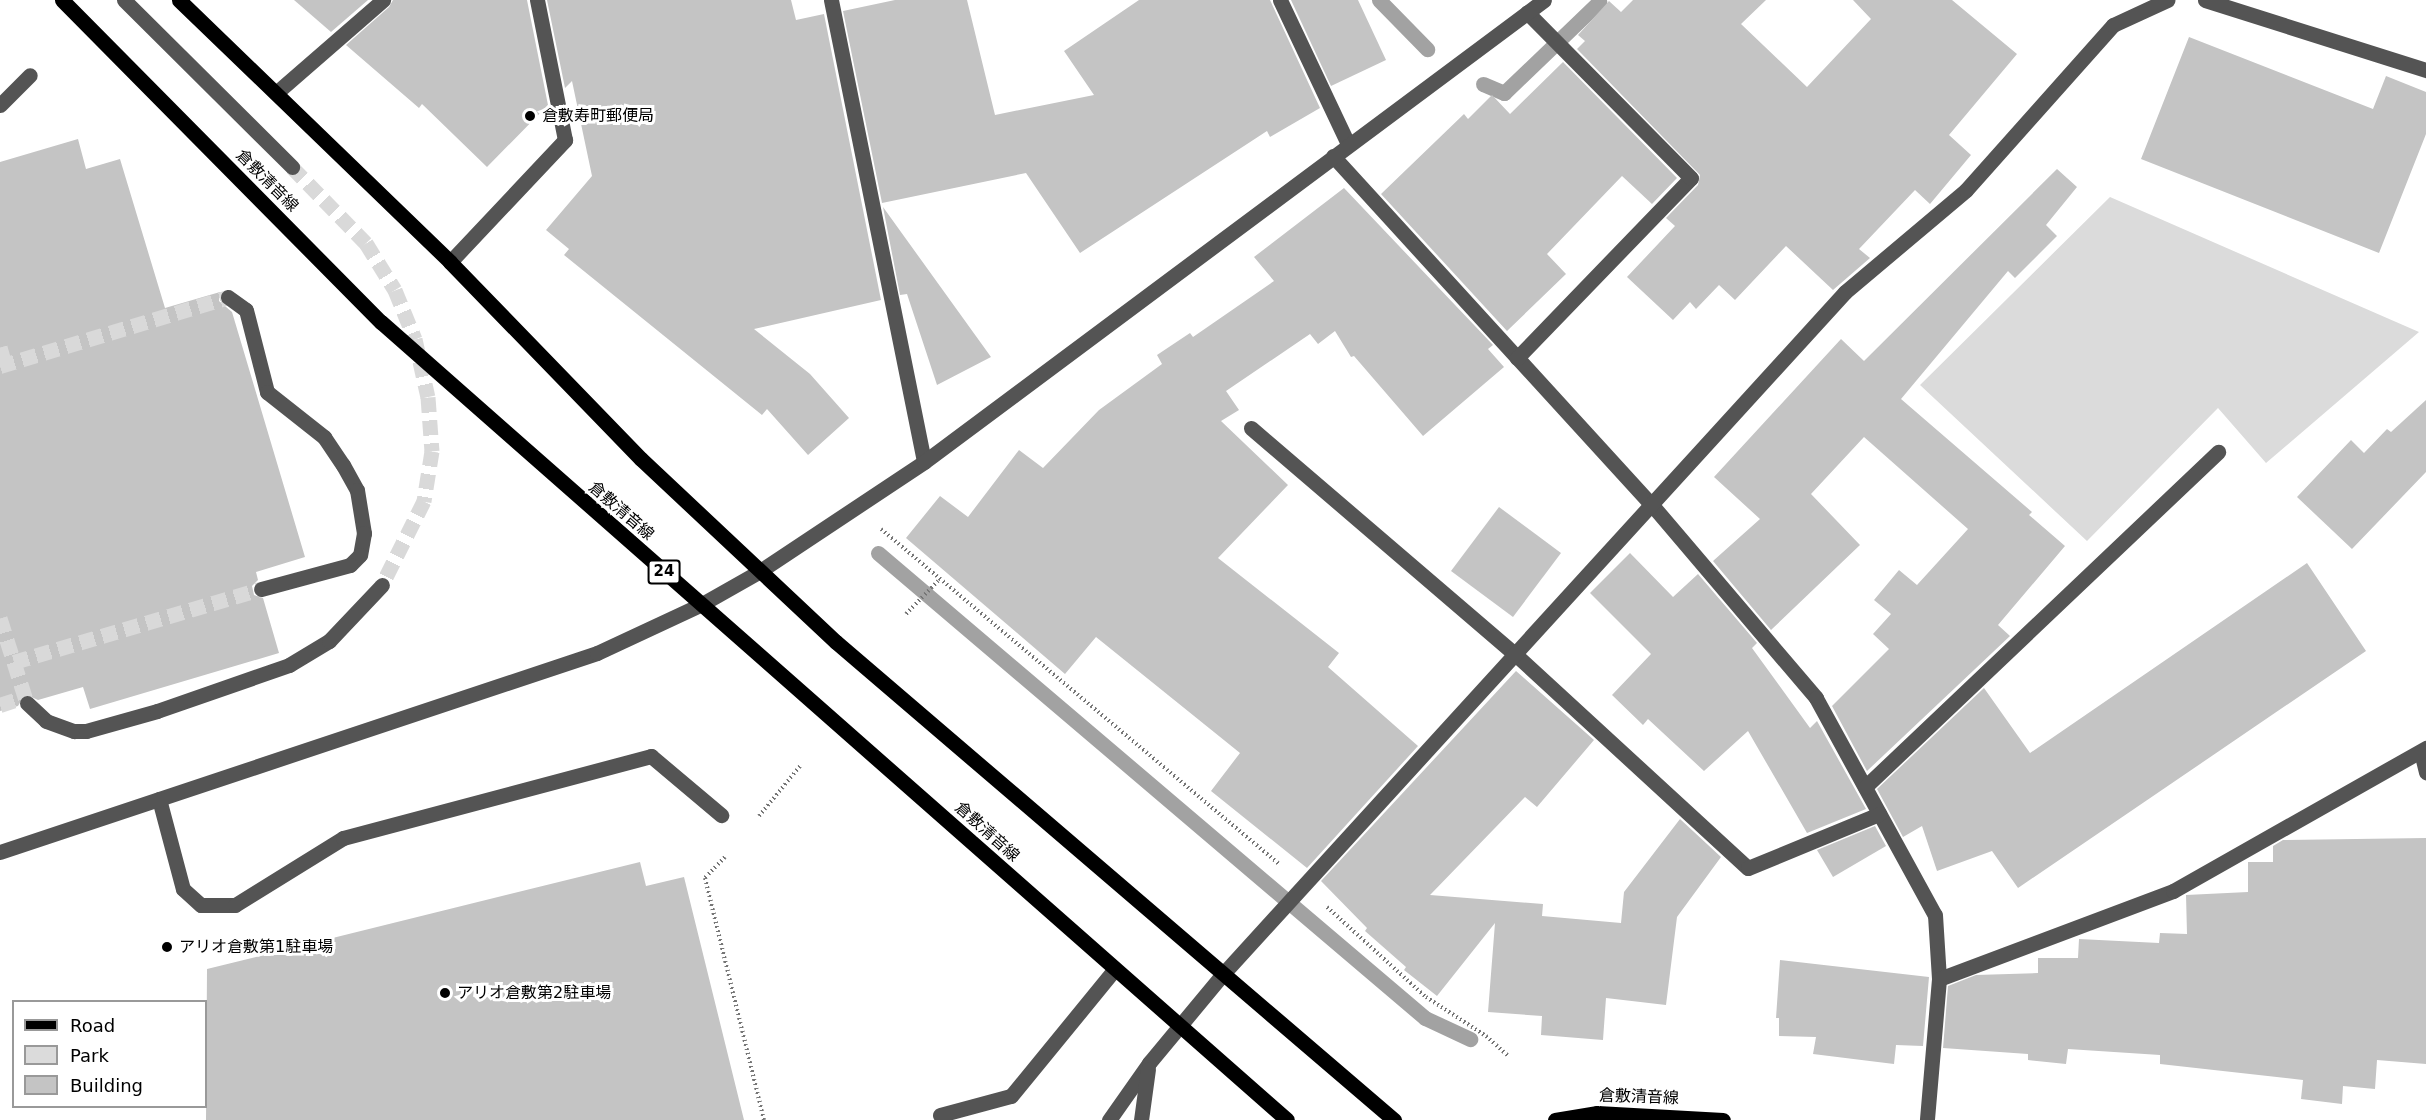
<!DOCTYPE html>
<meta charset="utf-8">
<style>
body{margin:0}
#map{position:relative;width:2426px;height:1120px;overflow:hidden;background:#fff;font-family:"DejaVu Sans","Noto Sans JP",sans-serif}
div>[style]{position:absolute}
[style*='--x']{left:calc(var(--x)*1px);top:calc(var(--y)*1px);width:calc(var(--w)*1px);rotate:calc(var(--a)*1deg)}
.green>*{inset:0;background:#dbdbdb}
.stream>*{height:15px;margin:-7.5px;padding:0 7.5px;transform-origin:7.5px;border-radius:7.5px;background:#a2a2a2}
.building>*{inset:0;background:#c4c4c4}
.minor-tunnel>*{height:15px;margin-top:-7.5px;transform-origin:0;background:repeating-linear-gradient(90deg,#d9d9d9 0 15px,transparent 0 23px)}
.path>*{height:4px;margin-top:-2px;transform-origin:0;background:repeating-linear-gradient(90deg,#767676 0 1.5px,transparent 0 4.5px)}
.minor>*{height:15px;margin:-7.5px;padding:0 7.5px;transform-origin:7.5px;border-radius:7.5px;background:#545454}
.major>*{height:15px;margin:-7.5px;padding:0 7.5px;transform-origin:7.5px;border-radius:7.5px;background:#000}
.dots>*{width:16px;height:16px;translate:-50% -50%;box-sizing:border-box;border:3px solid #fff;border-radius:50%}
span{translate:-50% -50%;white-space:nowrap;text-align:center;line-height:1.15;-webkit-text-stroke:6px #fff;paint-order:stroke}
.shield-label span{padding:2px 4px;background:#fff;border:2px solid;border-radius:4px;-webkit-text-stroke-width:0}
.shield-label{font-size:15px;color:#000;font-weight:700}
.poi-label{font-size:16px;color:#000}
.left{translate:0 -50%;text-align:left}
.street-label{font-size:16px;color:#000}
.legend{position:absolute;left:12px;top:1000px;width:195px;height:108px;box-sizing:border-box;background:#fff;border:2px solid #999;margin:0;padding:8px 10px;list-style:none;font-size:18px;color:#000}
.legend li{display:flex;align-items:center;gap:12px;height:30px}
.legend b{width:30px;border:2px solid #999}
</style>
<div id="map">
<div class="green">
<div style="clip-path:polygon(2110px 197px,2419px 332px,2266px 463px,2218px 408px,2087px 541px,1920px 385px)"></div>
</div>
<div class="stream">
<div style="--x:1379;--y:0;--w:69;--a:45.6"></div>
<div style="--x:1483;--y:84;--w:23;--a:23"></div>
<div style="--x:1504;--y:93;--w:132;--a:-43.8"></div>
<div style="--x:878;--y:553;--w:718;--a:40.37"></div>
<div style="--x:1425;--y:1018;--w:50;--a:25"></div>
</div>
<div class="building">
<div style="clip-path:polygon(294px 0,368px 0,331px 32px)"></div>
<div style="clip-path:polygon(393px 0,527px 0,548px 105px,487px 167px,422px 104px,419px 108px,346px 45px,389px 7px)"></div>
<div style="clip-path:polygon(547px 0,791px 0,796px 20px,824px 14px,881px 300px,754px 329px,810px 374px,849px 418px,808px 455px,767px 409px,762px 415px,564px 255px,569px 249px,546px 230px,592px 176px,572px 81px,565px 88px)"></div>
<div style="clip-path:polygon(895px 0,967px 0,995px 115px,1094px 95px,1064px 51px,1139px 0,1270px 0,1320px 108px,1270px 137px,1267px 131px,1080px 253px,1026px 173px,882px 203px,843px 11px)"></div>
<div style="clip-path:polygon(1291px 0,1358px 0,1386px 60px,1331px 86px)"></div>
<div style="clip-path:polygon(1633px 0,1766px 0,1741px 24px,1807px 87px,1871px 19px,1853px 0,1952px 0,2017px 54px,1949px 135px,1971px 155px,1930px 204px,1915px 190px,1859px 249px,1870px 258px,1833px 290px,1786px 246px,1735px 300px,1719px 285px,1696px 309px,1690px 302px,1673px 320px,1627px 277px,1675px 226px,1666px 218px,1698px 185px,1700px 175px,1577px 49px,1585px 41px,1578px 35px,1609px 1px,1621px 12px)"></div>
<div style="clip-path:polygon(2189px 37px,2373px 109px,2386px 76px,2426px 92px,2426px 134px,2379px 253px,2141px 159px)"></div>
<div style="clip-path:polygon(1563px 62px,1677px 178px,1652px 204px,1622px 176px,1547px 254px,1566px 274px,1507px 331px,1381px 194px,1464px 114px,1468px 119px,1492px 95px,1510px 114px)"></div>
<div style="clip-path:polygon(78px 139px,86px 169px,120px 159px,165px 308px,220px 292px,219px 301px,232px 312px,305px 557px,256px 572px,258px 580px,252px 586px,254px 595px,263px 598px,279px 653px,90px 709px,83px 687px,38px 700px,25px 694px,18px 706px,0 711px,0 162px)"></div>
<div style="clip-path:polygon(2057px 169px,2077px 187px,2046px 225px,2057px 236px,2015px 278px,2008px 271px,1901px 399px,2032px 512px,2029px 515px,2065px 546px,1998px 625px,2010px 636px,1867px 771px,1832px 706px,1889px 649px,1873px 634px,1891px 614px,1874px 600px,1899px 570px,1917px 585px,1968px 529px,1864px 437px,1811px 494px,1860px 545px,1771px 630px,1713px 561px,1760px 519px,1714px 477px,1841px 339px,1864px 361px)"></div>
<div style="clip-path:polygon(1344px 188px,1493px 345px,1488px 349px,1504px 367px,1423px 436px,1354px 356px,1351px 357px,1335px 331px,1318px 344px,1310px 334px,1226px 391px,1239px 410px,1221px 421px,1288px 485px,1218px 558px,1339px 653px,1328px 667px,1418px 746px,1307px 868px,1211px 791px,1240px 753px,1096px 637px,1065px 674px,906px 538px,940px 496px,968px 517px,1019px 450px,1043px 468px,1099px 410px,1162px 364px,1157px 355px,1190px 333px,1193px 337px,1274px 281px,1254px 257px)"></div>
<div style="clip-path:polygon(883px 207px,991px 357px,937px 385px,907px 294px,900px 295px)"></div>
<div style="clip-path:polygon(2426px 400px,2426px 472px,2352px 549px,2297px 497px,2351px 440px,2364px 453px,2387px 429px,2391px 432px)"></div>
<div style="clip-path:polygon(1499px 507px,1561px 553px,1513px 617px,1451px 571px)"></div>
<div style="clip-path:polygon(1630px 553px,1673px 597px,1698px 574px,1757px 643px,1752px 648px,1810px 728px,1817px 721px,1866px 809px,1807px 833px,1748px 731px,1704px 771px,1648px 719px,1643px 725px,1612px 695px,1651px 654px,1590px 593px)"></div>
<div style="clip-path:polygon(2307px 563px,2366px 651px,2018px 888px,1992px 851px,1937px 871px,1922px 826px,1903px 837px,1877px 789px,1984px 688px,2030px 753px)"></div>
<div style="clip-path:polygon(1516px 671px,1594px 740px,1537px 807px,1525px 797px,1430px 895px,1543px 904px,1542px 916px,1621px 923px,1624px 892px,1680px 819px,1721px 857px,1677px 917px,1666px 1005px,1606px 998px,1603px 1040px,1541px 1035px,1542px 1016px,1488px 1012px,1495px 923px,1437px 996px,1404px 970px,1406px 967px,1365px 931px,1367px 928px,1321px 881px)"></div>
<div style="clip-path:polygon(1875px 826px,1886px 846px,1833px 877px,1817px 850px)"></div>
<div style="clip-path:polygon(2426px 838px,2426px 1064px,2377px 1060px,2375px 1089px,2343px 1086px,2342px 1104px,2301px 1099px,2303px 1080px,2160px 1064px,2160px 1055px,2068px 1049px,2066px 1064px,2028px 1060px,2028px 1054px,1943px 1048px,1948px 986px,1976px 975px,2038px 973px,2038px 958px,2078px 958px,2079px 939px,2159px 943px,2160px 933px,2187px 934px,2186px 895px,2248px 892px,2248px 862px,2273px 862px,2273px 846px,2283px 840px)"></div>
<div style="clip-path:polygon(640px 862px,646px 886px,684px 877px,744px 1120px,206px 1120px,207px 969px)"></div>
<div style="clip-path:polygon(1780px 960px,1929px 977px,1923px 1046px,1896px 1045px,1894px 1064px,1813px 1054px,1816px 1037px,1779px 1036px,1779px 1018px,1776px 1018px)"></div>
</div>
<div class="minor-tunnel">
<div style="--x:292;--y:167;--w:106;--a:45.8"></div>
<div style="--x:366;--y:243;--w:55;--a:58.3"></div>
<div style="--x:395;--y:290;--w:53;--a:67.8"></div>
<div style="--x:415;--y:339;--w:59;--a:77.4"></div>
<div style="--x:428;--y:397;--w:54;--a:85.8"></div>
<div style="--x:432;--y:451;--w:51;--a:99.1"></div>
<div style="--x:424;--y:501;--w:94;--a:116.6"></div>
<div style="--x:0;--y:347;--w:18;--a:74"></div>
<div style="--x:0;--y:366;--w:238;--a:-16.8"></div>
<div style="--x:0;--y:618;--w:89;--a:72.4"></div>
<div style="--x:14;--y:662;--w:258;--a:-16.5"></div>
<div style="--x:0;--y:705;--w:26;--a:-18"></div>
</div>
<div class="path">
<div style="--x:881;--y:529;--w:520;--a:40.09"></div>
<div style="--x:906;--y:614;--w:46;--a:-45.9"></div>
<div style="--x:759;--y:816;--w:65;--a:-50.6"></div>
<div style="--x:725;--y:857;--w:29;--a:134"></div>
<div style="--x:705;--y:878;--w:249;--a:76.3"></div>
<div style="--x:1327;--y:907;--w:134;--a:42.3"></div>
<div style="--x:1426;--y:997;--w:72;--a:33"></div>
<div style="--x:1486;--y:1036;--w:30;--a:42"></div>
</div>
<div class="minor">
<div style="--x:124;--y:0;--w:237;--a:44.8"></div>
<div style="--x:831;--y:0;--w:471;--a:78.6"></div>
<div style="--x:1280;--y:0;--w:159;--a:64.7"></div>
<div style="--x:2205;--y:0;--w:232;--a:17.6"></div>
<div style="--x:276;--y:93;--w:142;--a:-41"></div>
<div style="--x:0;--y:105;--w:42;--a:-45"></div>
<div style="--x:1333;--y:156;--w:473;--a:47.6"></div>
<div style="--x:1652;--y:505;--w:253;--a:49.6"></div>
<div style="--x:1816;--y:698;--w:247;--a:61.3"></div>
<div style="--x:1935;--y:915;--w:64;--a:86.4"></div>
<div style="--x:1939;--y:979;--w:142;--a:94.9"></div>
<div style="--x:450;--y:262;--w:168;--a:-46.7"></div>
<div style="--x:565;--y:140;--w:143;--a:-101.3"></div>
<div style="--x:228;--y:297;--w:22;--a:36"></div>
<div style="--x:246;--y:310;--w:85;--a:75.6"></div>
<div style="--x:267;--y:392;--w:73;--a:38.3"></div>
<div style="--x:324;--y:437;--w:34;--a:56"></div>
<div style="--x:343;--y:465;--w:29;--a:61"></div>
<div style="--x:357;--y:490;--w:44;--a:80.8"></div>
<div style="--x:364;--y:533;--w:22;--a:100"></div>
<div style="--x:360;--y:555;--w:14;--a:135"></div>
<div style="--x:350;--y:565;--w:92;--a:164.9"></div>
<div style="--x:1517;--y:358;--w:250;--a:-46"></div>
<div style="--x:1691;--y:178;--w:233;--a:-134.7"></div>
<div style="--x:1251;--y:428;--w:348;--a:40.6"></div>
<div style="--x:1515;--y:654;--w:316;--a:42.6"></div>
<div style="--x:1748;--y:868;--w:142;--a:-22.4"></div>
<div style="--x:27;--y:703;--w:26;--a:43"></div>
<div style="--x:46;--y:721;--w:30;--a:20"></div>
<div style="--x:74;--y:731;--w:12;--a:0"></div>
<div style="--x:86;--y:731;--w:74;--a:-15.7"></div>
<div style="--x:157;--y:711;--w:140;--a:-19.2"></div>
<div style="--x:289;--y:665;--w:47;--a:-31"></div>
<div style="--x:329;--y:641;--w:77;--a:-46.6"></div>
<div style="--x:2421;--y:752;--w:21;--a:76"></div>
<div style="--x:1865;--y:787;--w:487;--a:-43.5"></div>
<div style="--x:159;--y:799;--w:93;--a:75.1"></div>
<div style="--x:183;--y:889;--w:24;--a:42"></div>
<div style="--x:201;--y:905;--w:34;--a:0"></div>
<div style="--x:235;--y:905;--w:127;--a:-31.8"></div>
<div style="--x:343;--y:838;--w:319;--a:-14.9"></div>
<div style="--x:651;--y:756;--w:92;--a:40.1"></div>
<div style="--x:0;--y:852;--w:629;--a:-18.43"></div>
<div style="--x:597;--y:653;--w:116;--a:-25"></div>
<div style="--x:702;--y:604;--w:67;--a:-29.6"></div>
<div style="--x:760;--y:571;--w:197;--a:-33.6"></div>
<div style="--x:924;--y:462;--w:773;--a:-36.69"></div>
<div style="--x:1939;--y:979;--w:250;--a:-20.6"></div>
<div style="--x:2173;--y:891;--w:291;--a:-29.5"></div>
<div style="--x:940;--y:1115;--w:73;--a:-15"></div>
<div style="--x:1011;--y:1096;--w:163;--a:-50.7"></div>
<div style="--x:1109;--y:1120;--w:70;--a:-54.9"></div>
<div style="--x:1149;--y:1063;--w:114;--a:-50.3"></div>
<div style="--x:1222;--y:975;--w:924;--a:-47.63"></div>
<div style="--x:1845;--y:292;--w:158;--a:-40.1"></div>
<div style="--x:1966;--y:190;--w:221;--a:-48.3"></div>
<div style="--x:2113;--y:25;--w:60;--a:-24.8"></div>
<div style="--x:1141;--y:1120;--w:51;--a:-82.2"></div>
</div>
<div class="major">
<div style="--x:62;--y:0;--w:453;--a:45.3"></div>
<div style="--x:381;--y:322;--w:1207;--a:41.37"></div>
<div style="--x:179;--y:0;--w:377;--a:44"></div>
<div style="--x:450;--y:262;--w:274;--a:45.9"></div>
<div style="--x:641;--y:459;--w:267;--a:43.2"></div>
<div style="--x:836;--y:642;--w:735;--a:40.58"></div>
<div style="--x:1555;--y:1120;--w:43;--a:-9.5"></div>
<div style="--x:1597;--y:1113;--w:126;--a:3.2"></div>
</div>
<div class="dots">
<div style="left:530px;top:116px;background:#000"></div>
<div style="left:167px;top:947px;background:#000"></div>
<div style="left:445px;top:993px;background:#000"></div>
</div>
<div class="shield-label">
<span style="left:664px;top:572px">24</span>
</div>
<div class="poi-label">
<span class="left" style="left:542px;top:116px">倉敷寿町郵便局</span>
<span class="left" style="left:179px;top:947px">アリオ倉敷第1駐車場</span>
<span class="left" style="left:457px;top:993px">アリオ倉敷第2駐車場</span>
</div>
<div class="street-label">
<span style="left:267px;top:181px;rotate:45deg">倉敷清音線</span>
<span style="left:621px;top:511px;rotate:41deg">倉敷清音線</span>
<span style="left:987px;top:832px;rotate:42deg">倉敷清音線</span>
<span style="left:1639px;top:1097px;rotate:2deg">倉敷清音線</span>
</div>
<ul class="legend">
<li><b style="height:8px;background:#000"></b>Road</li>
<li><b style="height:16px;background:#dbdbdb"></b>Park</li>
<li><b style="height:16px;background:#c4c4c4"></b>Building</li>
</ul>
</div>
